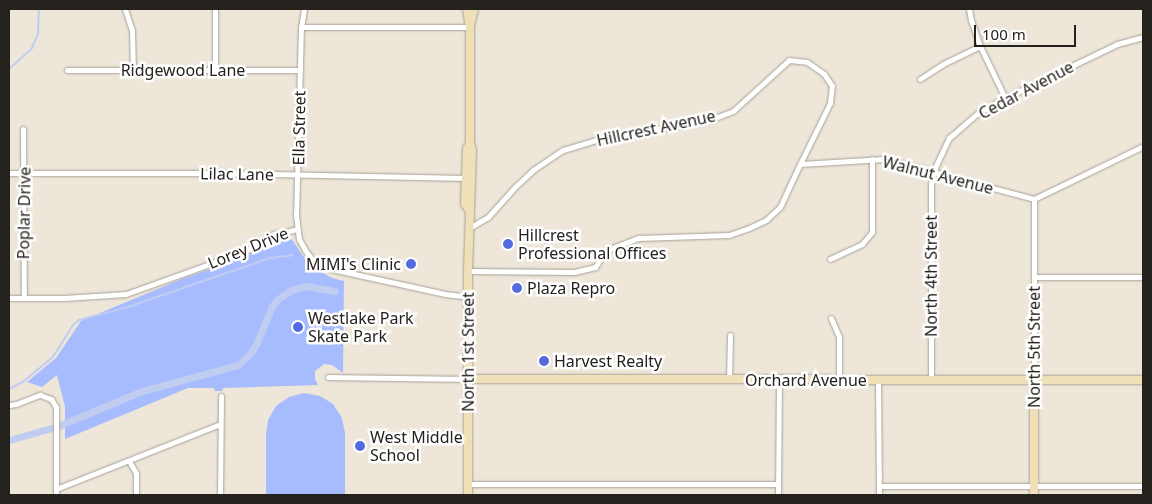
<!DOCTYPE html>
<style>
body{margin:0}
#map{position:relative;width:1152px;height:504px;overflow:hidden;background:#ede6d9;font-family:"Noto Sans",sans-serif}
div>[style]{position:absolute}
[style*='--x']{left:calc(var(--x)*1px);top:calc(var(--y)*1px);width:calc(var(--w)*1px);rotate:calc(var(--a)*1deg)}
.green>*{inset:0;background:#a7bbff}
.stream>*{height:2px;margin:-1px;padding:0 1px;transform-origin:1px;border-radius:1px;background:#c1cdf0}
.canal>*{height:7px;margin:-3.5px;padding:0 3.5px;transform-origin:3.5px;border-radius:3.5px;background:#c1cdf0}
.roads{filter:drop-shadow(0 0 1px #a7a195) drop-shadow(0 0 1px #a7a195)}
.street>*{height:5px;margin:-2.5px;padding:0 2.5px;transform-origin:2.5px;border-radius:2.5px;background:#fff}
.secondary>*{height:8px;margin:-4px;padding:0 4px;transform-origin:4px;border-radius:4px;background:#efe0b8}
.dots>*{width:14px;height:14px;translate:-50% -50%;box-sizing:border-box;border:2px solid #fff;border-radius:50%}
span{translate:-50% -50%;white-space:nowrap;text-align:center;line-height:1.15;-webkit-text-stroke:5px #fff;paint-order:stroke}
.street-label{font-size:16px;color:#25221e}
.poi-label{font-size:16px;color:#25221e}
.left{translate:0 -50%;text-align:left}
.right{translate:-100% -50%;text-align:right}
.frame{position:absolute;inset:0;border:10px solid #25221e;pointer-events:none}
.scale{position:absolute;left:974px;top:25px;width:102px;height:22px;box-sizing:border-box;border:2px solid #25221e;border-top:0;padding-left:6px;font-size:15px;line-height:18px;white-space:nowrap;color:#25221e;-webkit-text-stroke:4px #fff;paint-order:stroke}
</style>
<div id="map">
<div class="green">
<div style="clip-path:polygon(288px 237px,293px 241px,309px 265px,332px 278px,344px 281px,343px 373px,332px 365px,324px 364px,315px 371px,315px 379px,318px 385px,223px 388px,222px 391px,215px 391px,214px 388px,188px 388px,65px 439px,65px 407px,57px 375px,42px 387px,27px 382px,56px 358px,81px 321px,179px 280px,247px 256px,276px 238px)"></div>
<div style="clip-path:polygon(304px 393px,320px 396px,333px 404px,342px 418px,345px 433px,345px 495px,266px 495px,266px 435px,268px 420px,276px 406px,289px 397px)"></div>
</div>
<div class="stream">
<div style="--x:9;--y:69;--w:31;--a:-42"></div>
<div style="--x:32;--y:48;--w:15;--a:-67"></div>
<div style="--x:38;--y:34;--w:25;--a:-88"></div>
<div style="--x:9;--y:389;--w:16;--a:-27"></div>
<div style="--x:23;--y:382;--w:39;--a:-40"></div>
<div style="--x:53;--y:357;--w:38;--a:-58"></div>
<div style="--x:73;--y:325;--w:8;--a:-40"></div>
<div style="--x:79;--y:320;--w:51;--a:-14.9"></div>
<div style="--x:128;--y:307;--w:150;--a:-19"></div>
<div style="--x:270;--y:258;--w:23;--a:-7"></div>
</div>
<div class="canal">
<div style="--x:9;--y:440;--w:51;--a:-15.9"></div>
<div style="--x:58;--y:426;--w:91;--a:-22.6"></div>
<div style="--x:142;--y:391;--w:99;--a:-15.2"></div>
<div style="--x:238;--y:365;--w:18;--a:-43"></div>
<div style="--x:251;--y:353;--w:13;--a:-61"></div>
<div style="--x:257;--y:342;--w:39;--a:-67"></div>
<div style="--x:272;--y:306;--w:9;--a:-49"></div>
<div style="--x:278;--y:299;--w:16;--a:-35"></div>
<div style="--x:291;--y:290;--w:16;--a:-15"></div>
<div style="--x:306;--y:286;--w:29;--a:10"></div>
</div>
<div class="roads">
<div class="street">
<div style="--x:125;--y:9;--w:22;--a:72"></div>
<div style="--x:132;--y:30;--w:40;--a:88.6"></div>
<div style="--x:215;--y:9;--w:61;--a:90"></div>
<div style="--x:304;--y:9;--w:18;--a:99"></div>
<div style="--x:301;--y:27;--w:188;--a:91.5"></div>
<div style="--x:296;--y:215;--w:24;--a:83"></div>
<div style="--x:299;--y:239;--w:13;--a:61"></div>
<div style="--x:305;--y:250;--w:11;--a:52"></div>
<div style="--x:312;--y:259;--w:17;--a:31"></div>
<div style="--x:327;--y:268;--w:121;--a:12.4"></div>
<div style="--x:445;--y:294;--w:23;--a:7"></div>
<div style="--x:969;--y:9;--w:11;--a:80"></div>
<div style="--x:971;--y:20;--w:28;--a:71"></div>
<div style="--x:980;--y:46;--w:58;--a:64.3"></div>
<div style="--x:301;--y:27;--w:169;--a:0"></div>
<div style="--x:67;--y:70;--w:233;--a:0"></div>
<div style="--x:920;--y:79;--w:27;--a:-33"></div>
<div style="--x:943;--y:64;--w:41;--a:-25.9"></div>
<div style="--x:23;--y:129;--w:169;--a:89.7"></div>
<div style="--x:9;--y:173;--w:215;--a:0"></div>
<div style="--x:224;--y:173;--w:242;--a:1.2"></div>
<div style="--x:1034;--y:199;--w:181;--a:90"></div>
<div style="--x:469;--y:228;--w:22;--a:-30"></div>
<div style="--x:488;--y:217;--w:40;--a:-48"></div>
<div style="--x:515;--y:187;--w:25;--a:-43"></div>
<div style="--x:533;--y:170;--w:36;--a:-34"></div>
<div style="--x:563;--y:150;--w:42;--a:-16.7"></div>
<div style="--x:603;--y:138;--w:105;--a:-9.3"></div>
<div style="--x:707;--y:121;--w:28;--a:-21"></div>
<div style="--x:733;--y:111;--w:76;--a:-42.3"></div>
<div style="--x:789;--y:60;--w:18;--a:6"></div>
<div style="--x:807;--y:62;--w:21;--a:35"></div>
<div style="--x:824;--y:74;--w:14;--a:56"></div>
<div style="--x:832;--y:86;--w:17;--a:97"></div>
<div style="--x:830;--y:103;--w:68;--a:116.2"></div>
<div style="--x:830;--y:259;--w:35;--a:-25"></div>
<div style="--x:862;--y:244;--w:16;--a:-50"></div>
<div style="--x:872;--y:232;--w:73;--a:-90"></div>
<div style="--x:468;--y:271;--w:106;--a:0.5"></div>
<div style="--x:574;--y:272;--w:22;--a:-13"></div>
<div style="--x:595;--y:267;--w:21;--a:-55"></div>
<div style="--x:607;--y:250;--w:33;--a:-21"></div>
<div style="--x:638;--y:238;--w:91;--a:-1.9"></div>
<div style="--x:729;--y:235;--w:21;--a:-19"></div>
<div style="--x:749;--y:228;--w:19;--a:-25"></div>
<div style="--x:766;--y:220;--w:19;--a:-43"></div>
<div style="--x:780;--y:207;--w:47;--a:-65.1"></div>
<div style="--x:800;--y:164;--w:84;--a:-3.4"></div>
<div style="--x:884;--y:159;--w:155;--a:14.9"></div>
<div style="--x:1034;--y:199;--w:121;--a:-25.9"></div>
<div style="--x:1034;--y:277;--w:109;--a:0"></div>
<div style="--x:9;--y:298;--w:55;--a:0"></div>
<div style="--x:64;--y:298;--w:62;--a:-3.7"></div>
<div style="--x:126;--y:294;--w:127;--a:-19.7"></div>
<div style="--x:246;--y:251;--w:31;--a:-32"></div>
<div style="--x:272;--y:235;--w:26;--a:-13"></div>
<div style="--x:831;--y:318;--w:21;--a:67"></div>
<div style="--x:839;--y:337;--w:43;--a:90"></div>
<div style="--x:328;--y:377;--w:140;--a:0.8"></div>
<div style="--x:729;--y:380;--w:45;--a:-88.7"></div>
<div style="--x:878;--y:380;--w:115;--a:89.5"></div>
<div style="--x:931;--y:380;--w:196;--a:-90"></div>
<div style="--x:931;--y:184;--w:12;--a:-81"></div>
<div style="--x:933;--y:172;--w:38;--a:-65"></div>
<div style="--x:949;--y:138;--w:38;--a:-41"></div>
<div style="--x:978;--y:113;--w:31;--a:-29"></div>
<div style="--x:1005;--y:98;--w:124;--a:-25.7"></div>
<div style="--x:1117;--y:44;--w:27;--a:-15"></div>
<div style="--x:9;--y:405;--w:7;--a:-8"></div>
<div style="--x:16;--y:404;--w:26;--a:-21"></div>
<div style="--x:40;--y:395;--w:12;--a:20"></div>
<div style="--x:51;--y:399;--w:9;--a:58"></div>
<div style="--x:56;--y:407;--w:88;--a:90"></div>
<div style="--x:129;--y:461;--w:14;--a:60"></div>
<div style="--x:136;--y:473;--w:22;--a:90"></div>
<div style="--x:468;--y:484;--w:310;--a:0"></div>
<div style="--x:879;--y:486;--w:264;--a:0"></div>
<div style="--x:56;--y:489;--w:176;--a:-21.6"></div>
<div style="--x:220;--y:495;--w:99;--a:-89.4"></div>
<div style="--x:778;--y:495;--w:115;--a:-89.5"></div>
</div>
<div class="secondary">
<div style="--x:467;--y:9;--w:18;--a:81"></div>
<div style="--x:470;--y:27;--w:116;--a:90"></div>
<div style="--x:470;--y:143;--w:7;--a:74"></div>
<div style="--x:472;--y:150;--w:121;--a:91.9"></div>
<div style="--x:468;--y:271;--w:224;--a:90"></div>
<div style="--x:470;--y:26;--w:17;--a:-77"></div>
<div style="--x:469;--y:210;--w:7;--a:-124"></div>
<div style="--x:465;--y:204;--w:55;--a:-87.9"></div>
<div style="--x:467;--y:149;--w:7;--a:-63"></div>
<div style="--x:468;--y:379;--w:675;--a:0.08"></div>
<div style="--x:1034;--y:380;--w:115;--a:90"></div>
</div>
</div>
<div class="dots">
<div style="left:508px;top:244px;background:#536ae0"></div>
<div style="left:411px;top:264px;background:#536ae0"></div>
<div style="left:517px;top:288px;background:#536ae0"></div>
<div style="left:298px;top:327px;background:#536ae0"></div>
<div style="left:544px;top:361px;background:#536ae0"></div>
<div style="left:360px;top:446px;background:#536ae0"></div>
</div>
<div class="street-label">
<span style="left:183px;top:70px">Ridgewood Lane</span>
<span style="left:1026px;top:90px;rotate:-28deg">Cedar Avenue</span>
<span style="left:299px;top:128px;rotate:-89deg">Ella Street</span>
<span style="left:656px;top:128px;rotate:-12deg">Hillcrest Avenue</span>
<span style="left:237px;top:174px;rotate:1deg">Lilac Lane</span>
<span style="left:938px;top:175px;rotate:14deg">Walnut Avenue</span>
<span style="left:24px;top:213px;rotate:-89deg">Poplar Drive</span>
<span style="left:248px;top:248px;rotate:-22deg">Lorey Drive</span>
<span style="left:931px;top:276px;rotate:-90deg">North 4th Street</span>
<span style="left:1034px;top:347px;rotate:-90deg">North 5th Street</span>
<span style="left:468px;top:352px;rotate:-90deg">North 1st Street</span>
<span style="left:806px;top:380px">Orchard Avenue</span>
</div>
<div class="poi-label">
<span class="left" style="left:518px;top:244px">Hillcrest<br>Professional Offices</span>
<span class="right" style="left:401px;top:264px">MIMI's Clinic</span>
<span class="left" style="left:527px;top:288px">Plaza Repro</span>
<span class="left" style="left:308px;top:327px">Westlake Park<br>Skate Park</span>
<span class="left" style="left:554px;top:361px">Harvest Realty</span>
<span class="left" style="left:370px;top:446px">West Middle<br>School</span>
</div>
<div class="frame"></div>
<div class="scale">100 m</div>
</div>
